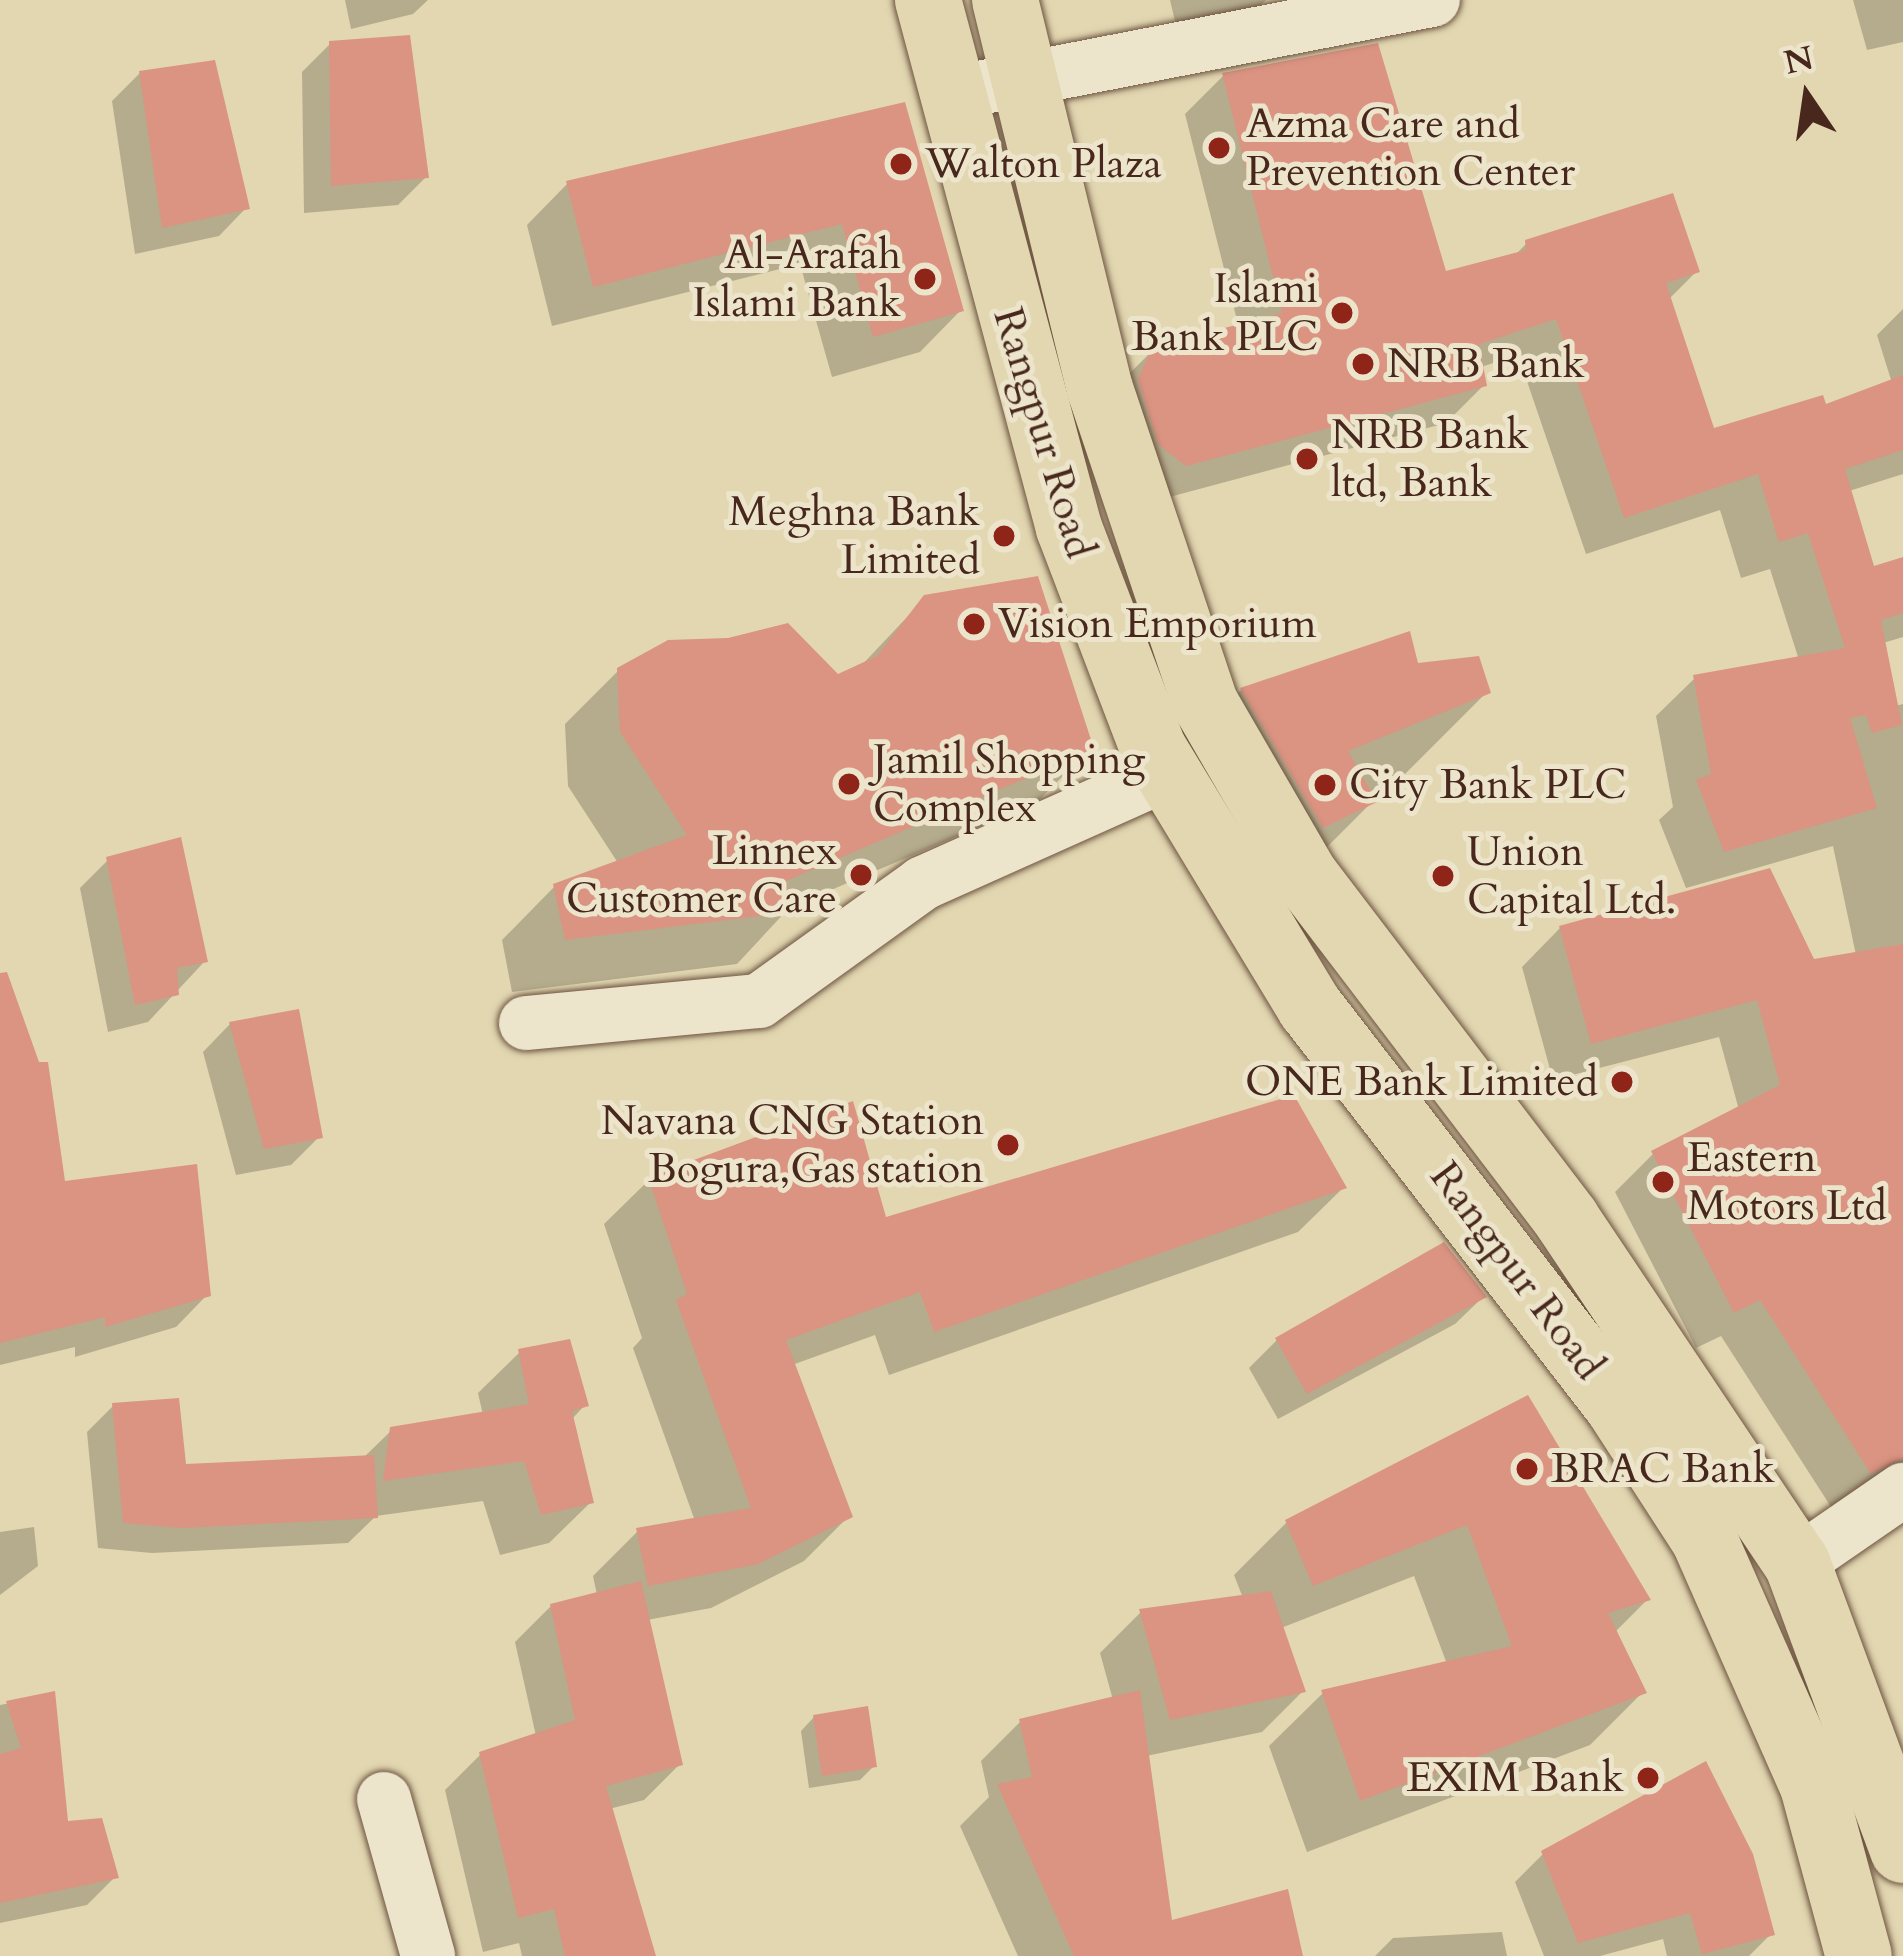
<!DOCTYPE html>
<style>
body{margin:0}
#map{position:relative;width:1903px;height:1956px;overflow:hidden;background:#e2d7b1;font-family:Cardo,serif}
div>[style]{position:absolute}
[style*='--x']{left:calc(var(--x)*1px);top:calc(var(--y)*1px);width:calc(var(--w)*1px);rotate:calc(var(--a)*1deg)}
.shadow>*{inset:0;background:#0003}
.building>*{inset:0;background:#db9382}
.roads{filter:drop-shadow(0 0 3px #6e5441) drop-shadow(0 0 3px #6e5441)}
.minor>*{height:54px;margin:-27px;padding:0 27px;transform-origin:27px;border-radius:27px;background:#ece5cc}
.highway>*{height:66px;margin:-33px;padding:0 33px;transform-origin:33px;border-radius:33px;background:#e2d7b1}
.dots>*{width:33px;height:33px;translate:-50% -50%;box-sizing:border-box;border:6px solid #ece5cc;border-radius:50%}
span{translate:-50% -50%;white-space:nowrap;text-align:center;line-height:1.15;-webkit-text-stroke:10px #ece5cc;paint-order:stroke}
.poi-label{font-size:42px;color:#48281c}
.left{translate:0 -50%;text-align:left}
.right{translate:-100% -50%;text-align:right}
.street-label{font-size:42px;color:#48281c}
.north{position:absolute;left:1747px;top:36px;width:120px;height:120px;-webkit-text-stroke:9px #ece5cc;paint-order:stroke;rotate:347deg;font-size:33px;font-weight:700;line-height:48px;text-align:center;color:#48281c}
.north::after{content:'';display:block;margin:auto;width:42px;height:54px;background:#48281c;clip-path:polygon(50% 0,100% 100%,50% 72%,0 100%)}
</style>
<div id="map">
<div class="shadow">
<div style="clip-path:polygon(345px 0,428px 0,413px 14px,351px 29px)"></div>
<div style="clip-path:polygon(1170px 0,1266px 0,1240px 26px,1179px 38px)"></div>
<div style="clip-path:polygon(1853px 0,1903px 0,1903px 42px,1867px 50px)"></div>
<div style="clip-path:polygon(330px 44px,426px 177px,398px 205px,304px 213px,302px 72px)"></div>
<div style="clip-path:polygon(140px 73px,246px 208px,219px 236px,135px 254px,112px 101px)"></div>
<div style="clip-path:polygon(1223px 76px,1444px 275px,1513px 257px,1527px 243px,1696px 272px,1668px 300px,1712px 432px,1824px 408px,1892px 383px,1877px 335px,1903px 309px,1903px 474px,1849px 491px,1872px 569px,1903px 560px,1903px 637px,1883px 643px,1895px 706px,1903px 704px,1903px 1489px,1833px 1510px,1721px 1336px,1696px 1348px,1615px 1192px,1653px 1154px,1739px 1110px,1719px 1037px,1553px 1080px,1522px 967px,1560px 928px,1812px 962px,1856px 955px,1833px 846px,1686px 888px,1659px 820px,1673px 807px,1656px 716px,1695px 678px,1799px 660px,1770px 569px,1741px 578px,1720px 510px,1586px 554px,1518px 355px,1481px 367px,1484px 385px,1446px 423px,1147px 503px,1114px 389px,1153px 350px,1239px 328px,1185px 114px)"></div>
<div style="clip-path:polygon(903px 105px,961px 310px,920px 352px,832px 377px,800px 264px,552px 326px,527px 225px,568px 183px)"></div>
<div style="clip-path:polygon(925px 598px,1091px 748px,1037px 802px,789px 908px,737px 964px,512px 992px,502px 940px,555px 886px,618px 863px,568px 786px,565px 724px,619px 670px,837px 678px,859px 668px)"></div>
<div style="clip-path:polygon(1408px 635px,1416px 667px,1487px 692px,1398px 781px,1369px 793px,1373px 801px,1284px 890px,1152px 779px,1241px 690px)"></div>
<div style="clip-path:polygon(108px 860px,205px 961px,148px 1022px,108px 1032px,80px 888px)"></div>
<div style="clip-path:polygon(0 981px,63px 1184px,207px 1295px,176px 1327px,75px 1357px,75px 1347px,0 1365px)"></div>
<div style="clip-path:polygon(230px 1024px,319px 1137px,291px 1165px,236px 1175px,203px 1052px)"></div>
<div style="clip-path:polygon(649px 1180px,884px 1221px,1343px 1188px,1298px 1232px,889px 1375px,875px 1335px,792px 1365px,849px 1516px,804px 1561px,711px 1608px,647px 1620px,680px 1764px,644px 1800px,609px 1809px,653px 1956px,522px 1956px,519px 1943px,483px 1952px,445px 1790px,481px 1754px,536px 1736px,515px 1642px,551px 1606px,597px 1595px,593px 1576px,638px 1531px,695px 1521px,633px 1348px,642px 1338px,604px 1224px)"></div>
<div style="clip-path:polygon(1483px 1297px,1455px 1324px,1278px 1419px,1249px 1368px,1277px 1340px)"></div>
<div style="clip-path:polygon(520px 1352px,585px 1405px,571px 1420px,591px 1502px,549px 1543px,500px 1555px,483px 1501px,376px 1516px,348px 1543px,152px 1553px,98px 1548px,87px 1432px,113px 1406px,183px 1467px,363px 1458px,392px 1430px,483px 1415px,478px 1393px)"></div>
<div style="clip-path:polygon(1527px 1399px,1647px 1600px,1614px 1633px,1643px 1692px,1590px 1745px,1307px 1852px,1269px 1746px,1323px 1693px,1447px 1664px,1414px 1576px,1281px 1628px,1303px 1691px,1262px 1732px,1146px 1756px,1173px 1956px,1018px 1956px,960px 1826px,989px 1797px,981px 1761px,1020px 1722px,1113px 1700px,1100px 1653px,1141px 1612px,1243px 1598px,1234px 1575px,1287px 1522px)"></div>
<div style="clip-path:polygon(34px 1527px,38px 1566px,0 1595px,0 1532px)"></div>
<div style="clip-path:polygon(52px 1695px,66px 1824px,115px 1877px,87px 1905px,0 1923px,0 1705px)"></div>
<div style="clip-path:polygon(814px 1717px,874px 1766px,860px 1780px,809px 1788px,801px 1731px)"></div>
<div style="clip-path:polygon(1543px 1854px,1771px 1934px,1749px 1956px,1667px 1956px,1663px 1939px,1600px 1956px,1544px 1956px,1515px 1882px)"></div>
<div style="clip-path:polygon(1502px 1932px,1507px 1956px,1375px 1956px,1393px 1938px)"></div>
</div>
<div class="building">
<div style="clip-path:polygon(410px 35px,429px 178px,331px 186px,329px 41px)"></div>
<div style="clip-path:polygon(1378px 43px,1446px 271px,1526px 250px,1525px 240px,1673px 193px,1700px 272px,1666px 283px,1714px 428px,1823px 395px,1826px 404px,1903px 375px,1903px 450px,1845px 469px,1874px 566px,1903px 557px,1903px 613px,1881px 620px,1902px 725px,1872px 733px,1866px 715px,1850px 718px,1877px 808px,1724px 852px,1696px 780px,1711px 774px,1693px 675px,1845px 648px,1808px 533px,1779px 542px,1758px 474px,1624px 518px,1556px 319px,1479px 344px,1487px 386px,1186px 466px,1158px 444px,1138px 379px,1152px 347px,1282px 313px,1222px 73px)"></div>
<div style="clip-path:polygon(215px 60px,250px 209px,162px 228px,139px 71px)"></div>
<div style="clip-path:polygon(905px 102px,964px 311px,873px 337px,842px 224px,593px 287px,566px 181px)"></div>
<div style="clip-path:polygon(1038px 576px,1094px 749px,786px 881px,793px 912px,565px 940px,553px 884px,687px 835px,620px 732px,617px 668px,668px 640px,728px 638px,788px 623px,838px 674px,877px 656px,924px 595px)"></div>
<div style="clip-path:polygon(1410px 631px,1418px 663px,1479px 656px,1491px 693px,1348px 751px,1377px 802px,1323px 828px,1240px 688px)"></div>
<div style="clip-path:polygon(181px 837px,208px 962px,177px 968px,179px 995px,135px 1005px,106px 857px)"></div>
<div style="clip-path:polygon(1770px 868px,1814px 959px,1903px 944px,1903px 1459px,1871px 1474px,1760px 1300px,1734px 1313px,1651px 1151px,1780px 1085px,1757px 1000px,1591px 1044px,1559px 926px)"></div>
<div style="clip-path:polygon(7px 972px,39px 1062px,48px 1062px,65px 1181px,197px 1164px,211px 1296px,105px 1327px,105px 1317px,0 1343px,0 973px)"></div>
<div style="clip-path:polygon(299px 1009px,323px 1138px,264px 1149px,229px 1022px)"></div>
<div style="clip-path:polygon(1294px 1095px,1347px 1188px,934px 1332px,920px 1292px,786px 1340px,853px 1517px,758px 1564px,648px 1586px,636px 1528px,751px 1508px,676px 1300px,687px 1294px,648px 1177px,853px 1101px,886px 1217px)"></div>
<div style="clip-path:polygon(1444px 1242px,1487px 1297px,1307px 1394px,1275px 1338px)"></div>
<div style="clip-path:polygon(570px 1339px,589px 1406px,572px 1411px,594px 1503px,541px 1515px,524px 1461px,383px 1481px,390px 1427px,529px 1404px,518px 1349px)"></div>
<div style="clip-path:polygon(1528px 1395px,1651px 1600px,1608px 1613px,1647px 1693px,1360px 1801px,1321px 1690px,1512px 1646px,1467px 1525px,1313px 1586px,1285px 1520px)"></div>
<div style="clip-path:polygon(179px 1398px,186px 1464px,374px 1455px,378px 1518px,180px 1528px,123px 1523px,112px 1403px)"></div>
<div style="clip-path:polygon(641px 1581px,683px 1765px,606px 1786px,656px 1956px,565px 1956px,554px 1909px,518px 1918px,479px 1752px,575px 1720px,550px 1604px)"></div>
<div style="clip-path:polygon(1271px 1591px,1306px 1692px,1170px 1720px,1139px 1609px)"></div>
<div style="clip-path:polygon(1140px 1690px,1172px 1920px,1288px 1889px,1303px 1956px,1074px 1956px,997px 1784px,1032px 1777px,1019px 1719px)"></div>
<div style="clip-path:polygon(55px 1691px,68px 1821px,102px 1818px,119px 1878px,0 1903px,0 1754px,21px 1748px,6px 1701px)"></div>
<div style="clip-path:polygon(868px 1706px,877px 1767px,822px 1776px,813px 1715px)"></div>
<div style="clip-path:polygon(1706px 1761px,1753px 1854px,1775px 1935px,1702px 1954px,1690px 1913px,1578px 1943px,1541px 1851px)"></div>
</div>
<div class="roads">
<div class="minor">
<div style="--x:948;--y:94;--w:494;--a:-11"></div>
<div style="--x:526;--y:1023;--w:234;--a:-5.4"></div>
<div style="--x:759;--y:1001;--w:202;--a:-35.7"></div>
<div style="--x:923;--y:883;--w:267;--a:-24.1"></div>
<div style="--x:1797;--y:1563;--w:129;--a:-34.6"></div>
<div style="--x:384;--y:1799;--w:163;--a:74.3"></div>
</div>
<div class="highway">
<div style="--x:928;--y:0;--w:547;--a:75.05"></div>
<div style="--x:1069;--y:528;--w:235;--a:69.1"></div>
<div style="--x:1153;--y:748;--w:303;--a:58.8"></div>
<div style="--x:1310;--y:1007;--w:504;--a:52.33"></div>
<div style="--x:1618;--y:1406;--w:158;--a:57.1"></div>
<div style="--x:1704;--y:1539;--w:270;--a:66.2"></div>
<div style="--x:1813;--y:1786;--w:176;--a:74.9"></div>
<div style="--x:1005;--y:0;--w:400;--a:76.3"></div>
<div style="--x:1100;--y:389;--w:331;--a:71.5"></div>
<div style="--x:1205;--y:703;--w:201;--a:59.9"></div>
<div style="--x:1306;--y:877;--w:431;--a:52.7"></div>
<div style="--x:1567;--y:1220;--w:413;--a:56.2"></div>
<div style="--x:1797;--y:1563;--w:306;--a:69.7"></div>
</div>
</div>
<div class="dots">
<div style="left:1219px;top:148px;background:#8f2418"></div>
<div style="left:901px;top:164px;background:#8f2418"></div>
<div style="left:925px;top:279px;background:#8f2418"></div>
<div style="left:1342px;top:313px;background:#8f2418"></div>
<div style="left:1363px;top:364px;background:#8f2418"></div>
<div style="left:1307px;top:459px;background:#8f2418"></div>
<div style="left:1004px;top:536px;background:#8f2418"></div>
<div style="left:974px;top:624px;background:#8f2418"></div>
<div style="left:849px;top:784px;background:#8f2418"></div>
<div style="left:1325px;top:785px;background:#8f2418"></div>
<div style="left:861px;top:875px;background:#8f2418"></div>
<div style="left:1443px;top:876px;background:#8f2418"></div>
<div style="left:1622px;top:1082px;background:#8f2418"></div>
<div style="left:1008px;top:1145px;background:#8f2418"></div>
<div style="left:1663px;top:1182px;background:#8f2418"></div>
<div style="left:1527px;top:1469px;background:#8f2418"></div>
<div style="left:1648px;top:1778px;background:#8f2418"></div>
</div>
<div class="poi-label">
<span class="left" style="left:1246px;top:148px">Azma Care and<br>Prevention Center</span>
<span class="left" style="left:925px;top:164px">Walton Plaza</span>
<span class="right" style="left:901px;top:279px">Al-Arafah<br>Islami Bank</span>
<span class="right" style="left:1318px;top:313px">Islami<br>Bank PLC</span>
<span class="left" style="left:1387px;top:364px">NRB Bank</span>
<span class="left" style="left:1331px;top:459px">NRB Bank<br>ltd, Bank</span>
<span class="right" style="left:980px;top:536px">Meghna Bank<br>Limited</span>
<span class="left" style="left:998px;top:624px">Vision Emporium</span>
<span class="left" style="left:873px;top:784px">Jamil Shopping<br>Complex</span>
<span class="left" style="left:1349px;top:785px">City Bank PLC</span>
<span class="right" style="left:837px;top:875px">Linnex<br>Customer Care</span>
<span class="left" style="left:1467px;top:876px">Union<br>Capital Ltd.</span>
<span class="right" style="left:1598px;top:1082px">ONE Bank Limited</span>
<span class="right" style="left:984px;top:1145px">Navana CNG Station<br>Bogura,Gas station</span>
<span class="left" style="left:1687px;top:1182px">Eastern<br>Motors Ltd</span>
<span class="left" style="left:1551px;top:1469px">BRAC Bank</span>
<span class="right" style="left:1624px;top:1778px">EXIM Bank</span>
</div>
<div class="street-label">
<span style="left:1044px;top:433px;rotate:73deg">Rangpur Road</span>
<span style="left:1517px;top:1271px;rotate:53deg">Rangpur Road</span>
</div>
<div class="north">N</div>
</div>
